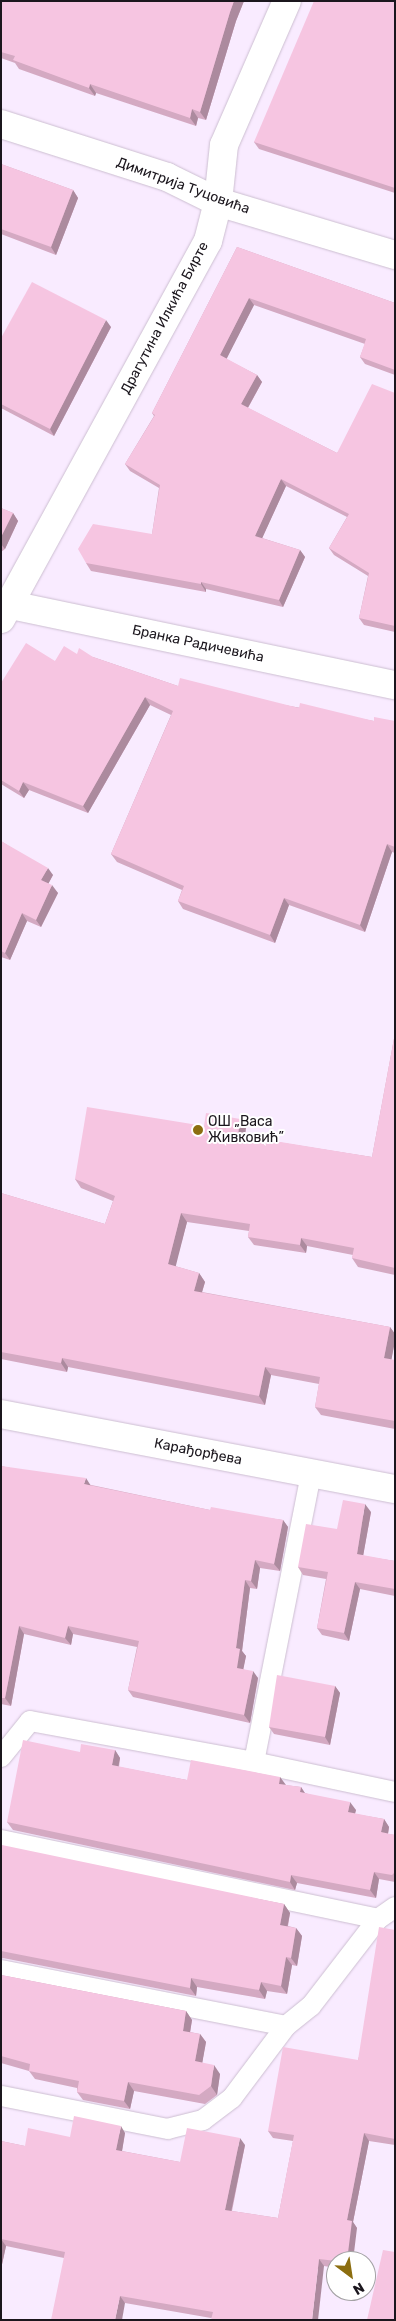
<!DOCTYPE html>
<meta charset="utf-8">
<style>
body{margin:0}
#map{position:relative;width:396px;height:2321px;overflow:hidden;background:#f9ebff;font-family:Rubik,sans-serif}
div>[style]{position:absolute}
[style*='--x']{left:calc(var(--x)*1px);top:calc(var(--y)*1px);width:calc(var(--w)*1px);rotate:calc(var(--a)*1deg)}
.roads{filter:drop-shadow(0 0 1px #ccbed1) drop-shadow(0 0 1px #ccbed1)}
.service>*{height:20px;margin:-10px;padding:0 10px;transform-origin:10px;border-radius:10px;background:#fff}
.minor>*{height:28px;margin:-14px;padding:0 14px;transform-origin:14px;border-radius:14px;background:#fff}
.tertiary>*{height:28px;margin:-14px;padding:0 14px;transform-origin:14px;border-radius:14px;background:#fff}
.wall>*{inset:0;background:#d4a9c2}
.shaded-wall>*{inset:0;background:#ac8a9e}
.building>*{inset:0;background:#f6c5e1}
.dots>*{width:14px;height:14px;translate:-50% -50%;box-sizing:border-box;border:2px solid #fff;border-radius:50%}
span{translate:-50% -50%;white-space:nowrap;text-align:center;line-height:1.15;-webkit-text-stroke:4px #fff;paint-order:stroke}
.street-label{font-size:14px;color:#1b161d}
.poi-label{font-size:14px;color:#1b161d}
.left{translate:0 -50%;text-align:left}
.frame{position:absolute;inset:0;border:2px solid #1b161d;pointer-events:none}
.north{position:absolute;left:326px;top:2251px;width:50px;height:50px;box-sizing:border-box;background:#fff;border:1px solid #a4a2a5;border-radius:50%;rotate:149deg;font-size:14px;font-weight:700;line-height:20px;text-align:center;color:#1b161d}
.north::after{content:'';display:block;margin:auto;width:18px;height:22px;background:#8c6e10;clip-path:polygon(50% 0,100% 100%,50% 72%,0 100%)}
</style>
<div id="map">
<div class="roads">
<div class="service">
<div style="--x:1;--y:1757;--w:46;--a:-51.1"></div>
<div style="--x:30;--y:1721;--w:228;--a:10.4"></div>
<div style="--x:254;--y:1762;--w:144;--a:12"></div>
<div style="--x:254;--y:1762;--w:295;--a:-78.8"></div>
<div style="--x:1;--y:1840;--w:385;--a:11.8"></div>
<div style="--x:378;--y:1919;--w:21;--a:-35"></div>
<div style="--x:1;--y:1970;--w:290;--a:11.1"></div>
<div style="--x:286;--y:2026;--w:90;--a:126.9"></div>
<div style="--x:232;--y:2098;--w:36;--a:143"></div>
<div style="--x:203;--y:2120;--w:36;--a:166"></div>
<div style="--x:168;--y:2129;--w:170;--a:-168.8"></div>
<div style="--x:286;--y:2026;--w:32;--a:-39"></div>
<div style="--x:311;--y:2006;--w:110;--a:-52.4"></div>
</div>
<div class="minor">
<div style="--x:1;--y:603;--w:402;--a:11.8"></div>
<div style="--x:1;--y:619;--w:431;--a:-61.3"></div>
<div style="--x:208;--y:241;--w:40;--a:-75.6"></div>
<div style="--x:218;--y:202;--w:57;--a:-84"></div>
<div style="--x:224;--y:145;--w:157;--a:-66.4"></div>
<div style="--x:1;--y:1414;--w:401;--a:10.8"></div>
</div>
<div class="tertiary">
<div style="--x:1;--y:124;--w:174;--a:17.7"></div>
<div style="--x:167;--y:177;--w:57;--a:26.1"></div>
<div style="--x:218;--y:202;--w:185;--a:16.7"></div>
</div>
</div>
<div class="wall">
<div style="clip-path:polygon(1px 1px,244px 1px,236px 21px,206px 120px,198px 118px,196px 126px,96px 93px,95px 96px,19px 69px,15px 63px,1px 58px)"></div>
<div style="clip-path:polygon(395px 1px,395px 193px,259px 149px,254px 142px)"></div>
<div style="clip-path:polygon(1px 164px,73px 190px,78px 198px,56px 255px,1px 234px)"></div>
<div style="clip-path:polygon(237px 247px,395px 303px,395px 375px,365px 364px,360px 357px,365px 344px,254px 305px,226px 359px,257px 375px,262px 382px,248px 408px,337px 453px,395px 393px,395px 632px,364px 625px,359px 618px,368px 576px,334px 555px,329px 548px,347px 517px,286px 486px,262px 538px,300px 550px,305px 557px,283px 607px,206px 589px,206px 592px,91px 571px,86px 563px,152px 534px,159px 488px,130px 471px,125px 464px,154px 416px,152px 413px)"></div>
<div style="clip-path:polygon(111px 327px,54px 436px,1px 408px,1px 338px)"></div>
<div style="clip-path:polygon(1px 508px,13px 513px,18px 521px,5px 549px,1px 552px)"></div>
<div style="clip-path:polygon(77px 654px,93px 657px,178px 686px,374px 721px,395px 721px,395px 853px,392px 852px,365px 932px,289px 905px,275px 943px,183px 909px,178px 901px,182px 890px,117px 862px,111px 854px,171px 715px,150px 705px,88px 813px,29px 790px,24px 798px,1px 784px,1px 683px,55px 661px)"></div>
<div style="clip-path:polygon(1px 841px,53px 875px,48px 884px,58px 893px,41px 927px,27px 921px,10px 960px,1px 957px)"></div>
<div style="clip-path:polygon(395px 1033px,395px 1275px,358px 1267px,352px 1258px,353px 1255px,307px 1246px,306px 1253px,254px 1245px,248px 1237px,249px 1231px,187px 1222px,175px 1266px,199px 1273px,205px 1282px,202px 1292px,390px 1327px,395px 1334px,395px 1341px,391px 1360px,395px 1360px,395px 1429px,321px 1415px,315px 1407px,319px 1384px,271px 1375px,265px 1405px,68px 1367px,67px 1372px,1px 1359px,1px 1193px,105px 1224px,113px 1201px,81px 1188px,75px 1179px,204px 1126px,240px 1119px,246px 1127px,245px 1137px,372px 1157px)"></div>
<div style="clip-path:polygon(1px 1466px,210px 1510px,283px 1520px,288px 1527px,280px 1571px,260px 1568px,257px 1589px,250px 1588px,242px 1651px,246px 1656px,243px 1669px,258px 1678px,250px 1723px,133px 1697px,128px 1690px,137px 1647px,73px 1634px,71px 1645px,24px 1634px,11px 1706px,1px 1704px)"></div>
<div style="clip-path:polygon(371px 1512px,363px 1556px,395px 1561px,395px 1596px,360px 1589px,349px 1641px,322px 1635px,317px 1628px,326px 1579px,303px 1575px,298px 1567px,337px 1529px)"></div>
<div style="clip-path:polygon(335px 1686px,340px 1693px,330px 1745px,274px 1734px,269px 1727px)"></div>
<div style="clip-path:polygon(115px 1750px,120px 1758px,119px 1767px,187px 1780px,280px 1777px,285px 1785px,301px 1787px,305px 1793px,356px 1810px,355px 1814px,384px 1819px,389px 1827px,388px 1834px,395px 1835px,395px 1882px,379px 1879px,376px 1898px,297px 1883px,295px 1890px,13px 1830px,7px 1822px,80px 1752px)"></div>
<div style="clip-path:polygon(1px 1849px,284px 1904px,290px 1913px,288px 1926px,296px 1928px,302px 1936px,297px 1966px,292px 1965px,287px 1994px,267px 1991px,265px 1999px,197px 1987px,196px 1996px,3px 1958px,1px 1959px)"></div>
<div style="clip-path:polygon(395px 1930px,395px 2145px,369px 2141px,353px 2222px,357px 2228px,336px 2261px,336px 2268px,324px 2266px,211px 2318px,125px 2303px,64px 2258px,6px 2246px,1px 2269px,1px 2141px,25px 2146px,70px 2137px,125px 2133px,122px 2151px,180px 2162px,245px 2145px,232px 2211px,278px 2218px,293px 2141px,273px 2138px,268px 2131px,358px 2060px)"></div>
<div style="clip-path:polygon(1px 1975px,186px 2011px,192px 2020px,190px 2032px,200px 2034px,206px 2042px,202px 2063px,220px 2074px,217px 2095px,205px 2104px,134px 2091px,130px 2109px,83px 2100px,77px 2092px,77px 2088px,35px 2079px,29px 2071px,1px 2063px)"></div>
</div>
<div class="shaded-wall">
<div style="clip-path:polygon(234px 1px,244px 1px,236px 21px,206px 120px,200px 112px,230px 12px)"></div>
<div style="clip-path:polygon(90px 84px,96px 93px,95px 96px,89px 88px)"></div>
<div style="clip-path:polygon(192px 109px,198px 118px,196px 126px,190px 118px)"></div>
<div style="clip-path:polygon(73px 190px,78px 198px,56px 255px,51px 247px)"></div>
<div style="clip-path:polygon(249px 298px,254px 305px,225px 362px,220px 355px)"></div>
<div style="clip-path:polygon(106px 320px,111px 327px,54px 436px,50px 429px)"></div>
<div style="clip-path:polygon(257px 375px,262px 382px,246px 411px,241px 404px)"></div>
<div style="clip-path:polygon(281px 479px,286px 486px,260px 543px,255px 536px)"></div>
<div style="clip-path:polygon(13px 513px,18px 521px,5px 549px,1px 544px,1px 537px)"></div>
<div style="clip-path:polygon(300px 550px,305px 557px,283px 607px,279px 600px)"></div>
<div style="clip-path:polygon(201px 582px,206px 589px,206px 592px,201px 584px)"></div>
<div style="clip-path:polygon(145px 697px,150px 705px,88px 813px,83px 806px)"></div>
<div style="clip-path:polygon(23px 782px,29px 790px,24px 798px,19px 791px)"></div>
<div style="clip-path:polygon(387px 844px,392px 852px,365px 932px,360px 925px)"></div>
<div style="clip-path:polygon(48px 868px,53px 875px,46px 888px,41px 880px)"></div>
<div style="clip-path:polygon(52px 885px,58px 893px,41px 927px,36px 920px)"></div>
<div style="clip-path:polygon(284px 898px,289px 905px,275px 943px,270px 935px)"></div>
<div style="clip-path:polygon(22px 913px,27px 921px,10px 960px,5px 953px)"></div>
<div style="clip-path:polygon(240px 1119px,246px 1127px,244px 1144px,238px 1135px)"></div>
<div style="clip-path:polygon(181px 1213px,187px 1222px,174px 1273px,168px 1264px)"></div>
<div style="clip-path:polygon(301px 1238px,307px 1246px,306px 1253px,300px 1245px)"></div>
<div style="clip-path:polygon(199px 1273px,205px 1282px,200px 1299px,194px 1291px)"></div>
<div style="clip-path:polygon(390px 1327px,395px 1334px,395px 1341px,390px 1367px,384px 1358px)"></div>
<div style="clip-path:polygon(62px 1358px,68px 1367px,67px 1372px,61px 1363px)"></div>
<div style="clip-path:polygon(265px 1367px,271px 1375px,265px 1405px,259px 1396px)"></div>
<div style="clip-path:polygon(86px 1478px,91px 1486px,84px 1484px)"></div>
<div style="clip-path:polygon(365px 1504px,371px 1512px,362px 1562px,357px 1554px)"></div>
<div style="clip-path:polygon(283px 1520px,288px 1527px,280px 1571px,274px 1564px)"></div>
<div style="clip-path:polygon(255px 1560px,260px 1568px,257px 1589px,251px 1581px)"></div>
<div style="clip-path:polygon(245px 1580px,250px 1588px,242px 1651px,246px 1656px,242px 1676px,237px 1668px,236px 1648px)"></div>
<div style="clip-path:polygon(355px 1582px,360px 1589px,349px 1641px,344px 1633px)"></div>
<div style="clip-path:polygon(19px 1626px,24px 1634px,11px 1706px,5px 1698px)"></div>
<div style="clip-path:polygon(68px 1626px,73px 1634px,71px 1645px,65px 1638px)"></div>
<div style="clip-path:polygon(253px 1671px,258px 1678px,250px 1723px,244px 1715px)"></div>
<div style="clip-path:polygon(335px 1686px,340px 1693px,330px 1745px,325px 1737px)"></div>
<div style="clip-path:polygon(115px 1750px,120px 1758px,117px 1773px,112px 1765px)"></div>
<div style="clip-path:polygon(280px 1777px,286px 1785px,279px 1784px)"></div>
<div style="clip-path:polygon(301px 1787px,306px 1795px,300px 1792px)"></div>
<div style="clip-path:polygon(350px 1802px,356px 1810px,353px 1820px,348px 1812px)"></div>
<div style="clip-path:polygon(384px 1819px,389px 1827px,387px 1840px,381px 1832px)"></div>
<div style="clip-path:polygon(374px 1872px,379px 1879px,376px 1898px,370px 1890px)"></div>
<div style="clip-path:polygon(291px 1875px,297px 1883px,295px 1890px,290px 1882px)"></div>
<div style="clip-path:polygon(284px 1904px,290px 1913px,286px 1934px,280px 1925px)"></div>
<div style="clip-path:polygon(296px 1928px,302px 1936px,297px 1966px,291px 1958px)"></div>
<div style="clip-path:polygon(286px 1957px,292px 1965px,287px 1994px,281px 1986px)"></div>
<div style="clip-path:polygon(191px 1978px,197px 1987px,196px 1996px,190px 1988px)"></div>
<div style="clip-path:polygon(261px 1982px,267px 1991px,265px 1999px,259px 1990px)"></div>
<div style="clip-path:polygon(186px 2011px,192px 2020px,189px 2039px,183px 2031px)"></div>
<div style="clip-path:polygon(200px 2034px,206px 2042px,201px 2070px,195px 2061px)"></div>
<div style="clip-path:polygon(214px 2065px,220px 2074px,217px 2095px,211px 2086px)"></div>
<div style="clip-path:polygon(128px 2082px,134px 2091px,130px 2109px,124px 2101px)"></div>
<div style="clip-path:polygon(121px 2126px,125px 2133px,121px 2157px,116px 2150px)"></div>
<div style="clip-path:polygon(364px 2133px,369px 2141px,353px 2222px,357px 2228px,353px 2261px,347px 2261px,347px 2220px)"></div>
<div style="clip-path:polygon(240px 2138px,245px 2145px,230px 2217px,225px 2210px)"></div>
<div style="clip-path:polygon(1px 2239px,6px 2246px,1px 2269px)"></div>
<div style="clip-path:polygon(319px 2259px,324px 2266px,318px 2320px,312px 2320px)"></div>
<div style="clip-path:polygon(120px 2296px,125px 2303px,122px 2320px,115px 2320px)"></div>
</div>
<div class="building">
<div style="clip-path:polygon(1px 1px,234px 1px,230px 12px,200px 112px,192px 109px,190px 118px,90px 84px,89px 88px,13px 60px,15px 56px,1px 52px)"></div>
<div style="clip-path:polygon(314px 1px,395px 1px,395px 188px,254px 142px)"></div>
<div style="clip-path:polygon(1px 164px,73px 190px,51px 247px,1px 229px)"></div>
<div style="clip-path:polygon(237px 247px,395px 303px,395px 370px,360px 357px,366px 339px,249px 298px,220px 355px,257px 375px,241px 404px,337px 453px,372px 384px,395px 393px,395px 626px,359px 618px,369px 573px,329px 548px,349px 514px,281px 479px,255px 536px,300px 550px,279px 600px,201px 582px,201px 584px,86px 563px,78px 549px,93px 524px,152px 534px,160px 485px,125px 464px,155px 415px,152px 413px)"></div>
<div style="clip-path:polygon(32px 282px,106px 320px,50px 429px,1px 404px,1px 338px)"></div>
<div style="clip-path:polygon(1px 508px,13px 513px,1px 537px)"></div>
<div style="clip-path:polygon(26px 643px,55px 661px,64px 646px,77px 654px,79px 648px,93px 657px,178px 686px,180px 678px,299px 708px,300px 703px,374px 721px,374px 717px,395px 721px,395px 847px,387px 844px,360px 925px,284px 898px,270px 935px,178px 901px,184px 886px,111px 854px,173px 711px,145px 697px,83px 806px,23px 782px,19px 791px,1px 780px,1px 683px)"></div>
<div style="clip-path:polygon(1px 841px,48px 868px,41px 880px,52px 885px,36px 920px,22px 913px,5px 953px,1px 951px)"></div>
<div style="clip-path:polygon(395px 1033px,395px 1268px,352px 1258px,354px 1248px,301px 1238px,300px 1245px,248px 1237px,250px 1224px,181px 1213px,168px 1264px,199px 1273px,194px 1291px,390px 1327px,384px 1358px,395px 1360px,395px 1421px,315px 1407px,320px 1377px,265px 1367px,259px 1396px,62px 1358px,61px 1363px,1px 1352px,1px 1193px,105px 1224px,115px 1196px,75px 1179px,87px 1107px,204px 1126px,206px 1113px,240px 1119px,238px 1135px,372px 1157px)"></div>
<div style="clip-path:polygon(1px 1466px,86px 1478px,84px 1484px,210px 1510px,211px 1507px,283px 1520px,274px 1564px,255px 1560px,251px 1581px,245px 1580px,236px 1648px,240px 1649px,237px 1668px,253px 1671px,244px 1715px,128px 1690px,139px 1641px,68px 1626px,65px 1638px,19px 1626px,5px 1698px,1px 1698px)"></div>
<div style="clip-path:polygon(343px 1500px,365px 1504px,357px 1554px,395px 1561px,395px 1589px,355px 1582px,344px 1633px,317px 1628px,328px 1572px,298px 1567px,306px 1524px,337px 1529px)"></div>
<div style="clip-path:polygon(277px 1675px,335px 1686px,325px 1737px,269px 1727px)"></div>
<div style="clip-path:polygon(23px 1740px,80px 1752px,81px 1744px,115px 1750px,112px 1765px,187px 1780px,191px 1760px,280px 1777px,279px 1784px,301px 1787px,300px 1792px,350px 1802px,348px 1812px,384px 1819px,381px 1832px,395px 1835px,395px 1872px,392px 1875px,374px 1872px,370px 1890px,291px 1875px,290px 1882px,7px 1822px)"></div>
<div style="clip-path:polygon(2px 1845px,284px 1904px,280px 1925px,296px 1928px,291px 1958px,286px 1957px,281px 1986px,261px 1982px,259px 1990px,191px 1978px,190px 1988px,1px 1951px,1px 1849px)"></div>
<div style="clip-path:polygon(379px 1927px,395px 1930px,395px 2139px,364px 2133px,347px 2220px,352px 2221px,347px 2261px,336px 2261px,319px 2259px,312px 2320px,211px 2320px,213px 2312px,120px 2296px,115px 2320px,51px 2320px,65px 2252px,1px 2239px,1px 2240px,1px 2141px,25px 2146px,28px 2128px,70px 2137px,74px 2116px,121px 2126px,116px 2150px,180px 2162px,187px 2128px,240px 2138px,225px 2210px,278px 2218px,294px 2135px,268px 2131px,283px 2047px,358px 2060px)"></div>
<div style="clip-path:polygon(1px 1975px,186px 2011px,183px 2031px,200px 2034px,195px 2061px,214px 2065px,211px 2086px,199px 2095px,128px 2082px,124px 2101px,77px 2092px,79px 2081px,29px 2071px,30px 2064px,1px 2056px)"></div>
<div style="clip-path:polygon(383px 2250px,395px 2252px,395px 2320px,367px 2320px)"></div>
</div>
<div class="dots">
<div style="left:198px;top:1130px;background:#8c6e10"></div>
</div>
<div class="street-label">
<span style="left:183px;top:186px;rotate:20deg">Димитрија Туцовића</span>
<span style="left:165px;top:318px;rotate:-62deg">Драгутина Илкића Бирте</span>
<span style="left:198px;top:644px;rotate:12deg">Бранка Радичевића</span>
<span style="left:198px;top:1452px;rotate:11deg">Карађорђева</span>
</div>
<div class="poi-label">
<span class="left" style="left:208px;top:1130px">ОШ „Васа<br>Живковић”</span>
</div>
<div class="frame"></div>
<div class="north">N</div>
</div>
